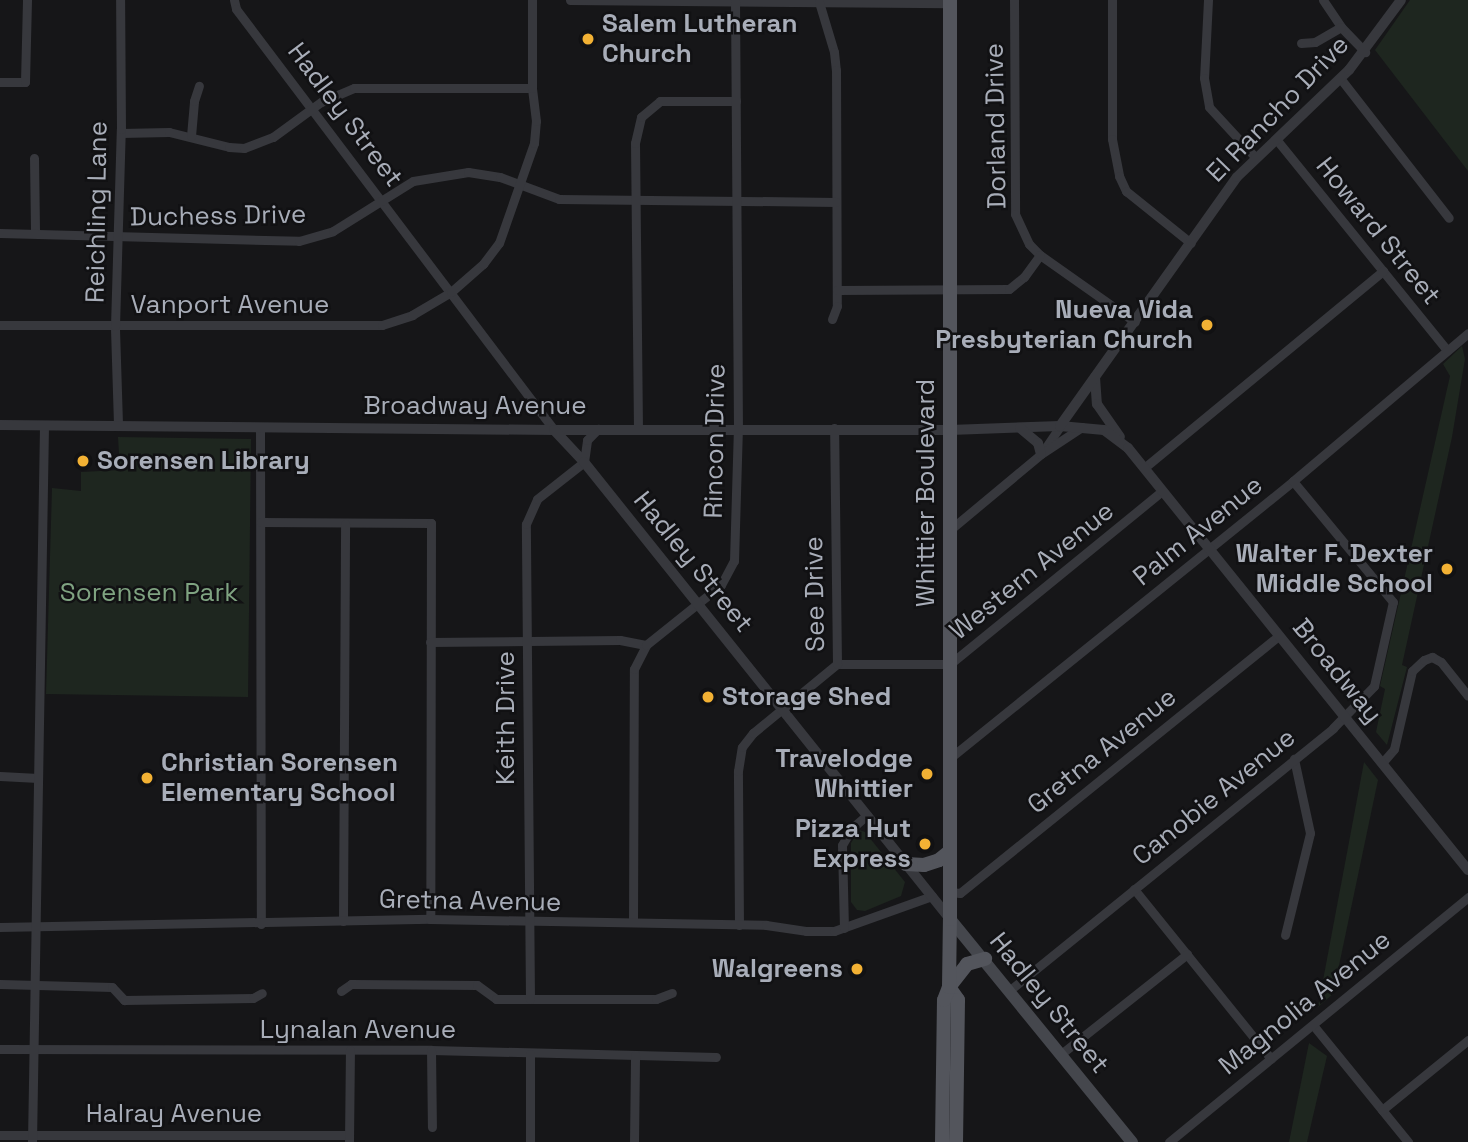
<!DOCTYPE html>
<style>
body{margin:0}
#map{position:relative;width:1468px;height:1142px;overflow:hidden;background:#161618;font-family:"Space Grotesk",sans-serif}
div>[style]{position:absolute}
[style*='--x']{left:calc(var(--x)*1px);top:calc(var(--y)*1px);width:calc(var(--w)*1px);rotate:calc(var(--a)*1deg)}
.green>*{inset:0;background:#1e261f}
.minor>*{height:9px;margin:-4.5px;padding:0 4.5px;transform-origin:4.5px;border-radius:4.5px;background:#37383d}
.tertiary>*{height:10px;margin:-5px;padding:0 5px;transform-origin:5px;border-radius:5px;background:#37383d}
.secondary>*{height:12px;margin:-6px;padding:0 6px;transform-origin:6px;border-radius:6px;background:#45474d}
.primary>*{height:14px;margin:-7px;padding:0 7px;transform-origin:7px;border-radius:7px;background:#53555c}
.dots>*{width:19px;height:19px;translate:-50% -50%;box-sizing:border-box;border:4px solid #111113;border-radius:50%}
span{translate:-50% -50%;white-space:nowrap;text-align:center;line-height:1.15;-webkit-text-stroke:5px #111113;paint-order:stroke}
.poi-label{font-size:26px;color:#a8adb8;font-weight:700}
.left{translate:0 -50%;text-align:left}
.right{translate:-100% -50%;text-align:right}
.street-label{font-size:26px;color:#a8adb8}
.park-label{font-size:26px;color:#7fa381}
</style>
<div id="map">
<div class="green">
<div style="clip-path:polygon(1410px 0,1468px 0,1468px 171px,1375px 50px)"></div>
<div style="clip-path:polygon(1462px 346px,1465px 359px,1452px 437px,1402px 665px,1407px 667px,1387px 745px,1376px 732px,1385px 689px,1380px 686px,1450px 376px,1443px 364px)"></div>
<div style="clip-path:polygon(118px 437px,251px 439px,248px 697px,46px 694px,52px 488px,81px 491px,81px 472px,120px 470px)"></div>
<div style="clip-path:polygon(1364px 762px,1378px 780px,1333px 994px,1318px 1007px)"></div>
<div style="clip-path:polygon(859px 830px,865px 832px,905px 882px,901px 896px,865px 911px,857px 910px,851px 902px,851px 843px)"></div>
<div style="clip-path:polygon(1309px 1043px,1327px 1056px,1307px 1142px,1289px 1142px)"></div>
</div>
<div class="minor">
<div style="--x:234;--y:0;--w:9;--a:77"></div>
<div style="--x:236;--y:9;--w:528;--a:52.93"></div>
<div style="--x:570;--y:0;--w:380;--a:0.5"></div>
<div style="--x:1014;--y:0;--w:214;--a:89.7"></div>
<div style="--x:1015;--y:214;--w:33;--a:65"></div>
<div style="--x:1029;--y:244;--w:16;--a:45"></div>
<div style="--x:1040;--y:255;--w:116;--a:35.2"></div>
<div style="--x:1112;--y:0;--w:139;--a:90"></div>
<div style="--x:1112;--y:139;--w:38;--a:79"></div>
<div style="--x:1119;--y:176;--w:17;--a:65"></div>
<div style="--x:1126;--y:191;--w:83;--a:38.7"></div>
<div style="--x:1208;--y:0;--w:78;--a:92.9"></div>
<div style="--x:1204;--y:78;--w:29;--a:80"></div>
<div style="--x:1209;--y:107;--w:69;--a:47.3"></div>
<div style="--x:1323;--y:0;--w:32;--a:56"></div>
<div style="--x:1341;--y:27;--w:35;--a:46"></div>
<div style="--x:819;--y:2;--w:52;--a:73.3"></div>
<div style="--x:834;--y:52;--w:18;--a:84"></div>
<div style="--x:836;--y:70;--w:236;--a:89.8"></div>
<div style="--x:837;--y:306;--w:14;--a:111"></div>
<div style="--x:1301;--y:43;--w:14;--a:-4"></div>
<div style="--x:1315;--y:42;--w:30;--a:-30"></div>
<div style="--x:1340;--y:78;--w:177;--a:52.1"></div>
<div style="--x:0;--y:82;--w:25;--a:0"></div>
<div style="--x:25;--y:82;--w:82;--a:-88.6"></div>
<div style="--x:121;--y:133;--w:48;--a:-1.2"></div>
<div style="--x:169;--y:132;--w:62;--a:14"></div>
<div style="--x:229;--y:147;--w:15;--a:4"></div>
<div style="--x:244;--y:148;--w:31;--a:-21"></div>
<div style="--x:273;--y:137;--w:59;--a:-36.1"></div>
<div style="--x:321;--y:102;--w:36;--a:-23"></div>
<div style="--x:354;--y:88;--w:178;--a:0"></div>
<div style="--x:191;--y:136;--w:35;--a:-85"></div>
<div style="--x:194;--y:101;--w:16;--a:-72"></div>
<div style="--x:1276;--y:139;--w:272;--a:51"></div>
<div style="--x:34;--y:158;--w:75;--a:89.2"></div>
<div style="--x:0;--y:233;--w:299;--a:1.5"></div>
<div style="--x:299;--y:241;--w:35;--a:-16"></div>
<div style="--x:333;--y:231;--w:94;--a:-32"></div>
<div style="--x:413;--y:181;--w:56;--a:-9.3"></div>
<div style="--x:468;--y:172;--w:32;--a:9"></div>
<div style="--x:500;--y:177;--w:63;--a:20.4"></div>
<div style="--x:559;--y:199;--w:277;--a:0.6"></div>
<div style="--x:837;--y:290;--w:172;--a:-0.3"></div>
<div style="--x:1009;--y:289;--w:19;--a:-39"></div>
<div style="--x:1024;--y:277;--w:27;--a:-54"></div>
<div style="--x:0;--y:325;--w:382;--a:0"></div>
<div style="--x:382;--y:325;--w:32;--a:-18"></div>
<div style="--x:412;--y:315;--w:45;--a:-30.5"></div>
<div style="--x:451;--y:292;--w:43;--a:-41.2"></div>
<div style="--x:483;--y:264;--w:26;--a:-53"></div>
<div style="--x:499;--y:243;--w:106;--a:-70.7"></div>
<div style="--x:534;--y:143;--w:22;--a:-85"></div>
<div style="--x:536;--y:121;--w:33;--a:-97"></div>
<div style="--x:532;--y:88;--w:88;--a:-90"></div>
<div style="--x:118;--y:424;--w:98;--a:-91.8"></div>
<div style="--x:115;--y:326;--w:197;--a:-88.3"></div>
<div style="--x:121;--y:129;--w:129;--a:-90.4"></div>
<div style="--x:260;--y:428;--w:496;--a:89.9"></div>
<div style="--x:638;--y:429;--w:286;--a:-90.6"></div>
<div style="--x:635;--y:143;--w:27;--a:-77"></div>
<div style="--x:641;--y:117;--w:25;--a:-40"></div>
<div style="--x:660;--y:101;--w:76;--a:0"></div>
<div style="--x:1044;--y:450;--w:29;--a:-56"></div>
<div style="--x:1144;--y:468;--w:310;--a:-39.5"></div>
<div style="--x:261;--y:522;--w:170;--a:0.3"></div>
<div style="--x:431;--y:523;--w:396;--a:90.1"></div>
<div style="--x:951;--y:529;--w:117;--a:-39.8"></div>
<div style="--x:1041;--y:454;--w:49;--a:-33.4"></div>
<div style="--x:430;--y:642;--w:190;--a:-0.6"></div>
<div style="--x:620;--y:640;--w:26;--a:11"></div>
<div style="--x:837;--y:664;--w:113;--a:0"></div>
<div style="--x:950;--y:664;--w:274;--a:-39.2"></div>
<div style="--x:950;--y:758;--w:441;--a:-38.9"></div>
<div style="--x:1293;--y:481;--w:229;--a:-40.2"></div>
<div style="--x:1382;--y:763;--w:18;--a:-49"></div>
<div style="--x:1394;--y:749;--w:80;--a:-77"></div>
<div style="--x:1412;--y:671;--w:16;--a:-43"></div>
<div style="--x:1424;--y:660;--w:9;--a:-21"></div>
<div style="--x:1432;--y:657;--w:10;--a:29"></div>
<div style="--x:1441;--y:662;--w:43;--a:51.5"></div>
<div style="--x:0;--y:776;--w:38;--a:3"></div>
<div style="--x:1134;--y:889;--w:218;--a:51.1"></div>
<div style="--x:950;--y:892;--w:10;--a:6"></div>
<div style="--x:960;--y:893;--w:410;--a:-38.9"></div>
<div style="--x:343;--y:921;--w:397;--a:-89.7"></div>
<div style="--x:633;--y:922;--w:253;--a:-89.8"></div>
<div style="--x:634;--y:669;--w:27;--a:-63"></div>
<div style="--x:646;--y:645;--w:96;--a:-38.7"></div>
<div style="--x:721;--y:585;--w:27;--a:-62"></div>
<div style="--x:734;--y:561;--w:131;--a:-88.3"></div>
<div style="--x:738;--y:430;--w:429;--a:-90.4"></div>
<div style="--x:739;--y:925;--w:154;--a:-90.4"></div>
<div style="--x:738;--y:771;--w:24;--a:-81"></div>
<div style="--x:742;--y:747;--w:18;--a:-52"></div>
<div style="--x:753;--y:733;--w:109;--a:-39.4"></div>
<div style="--x:837;--y:664;--w:236;--a:-90.7"></div>
<div style="--x:0;--y:927;--w:430;--a:-1.1"></div>
<div style="--x:430;--y:919;--w:336;--a:1"></div>
<div style="--x:766;--y:925;--w:40;--a:8.5"></div>
<div style="--x:806;--y:931;--w:28;--a:0"></div>
<div style="--x:834;--y:931;--w:104;--a:-19.7"></div>
<div style="--x:844;--y:928;--w:83;--a:-91.4"></div>
<div style="--x:842;--y:845;--w:20;--a:-60"></div>
<div style="--x:852;--y:828;--w:20;--a:-41"></div>
<div style="--x:1285;--y:935;--w:105;--a:-76.2"></div>
<div style="--x:1310;--y:833;--w:76;--a:-102.2"></div>
<div style="--x:0;--y:984;--w:112;--a:1.5"></div>
<div style="--x:112;--y:987;--w:18;--a:47"></div>
<div style="--x:124;--y:1000;--w:129;--a:-0.9"></div>
<div style="--x:253;--y:998;--w:10;--a:-29"></div>
<div style="--x:1010;--y:990;--w:416;--a:-39"></div>
<div style="--x:1333;--y:728;--w:59;--a:-45.7"></div>
<div style="--x:1374;--y:686;--w:86;--a:-77.3"></div>
<div style="--x:1393;--y:602;--w:157;--a:-129.6"></div>
<div style="--x:341;--y:991;--w:12;--a:-35"></div>
<div style="--x:351;--y:984;--w:126;--a:0.5"></div>
<div style="--x:477;--y:985;--w:24;--a:36"></div>
<div style="--x:496;--y:999;--w:160;--a:0"></div>
<div style="--x:656;--y:999;--w:17;--a:-21"></div>
<div style="--x:530;--y:999;--w:475;--a:-90.5"></div>
<div style="--x:526;--y:524;--w:27;--a:-66"></div>
<div style="--x:537;--y:499;--w:60;--a:-38.2"></div>
<div style="--x:584;--y:462;--w:22;--a:-82"></div>
<div style="--x:587;--y:440;--w:16;--a:-45"></div>
<div style="--x:1313;--y:1025;--w:151;--a:50.9"></div>
<div style="--x:0;--y:1049;--w:431;--a:0.1"></div>
<div style="--x:431;--y:1050;--w:285;--a:1.4"></div>
<div style="--x:431;--y:1050;--w:77;--a:89.3"></div>
<div style="--x:1061;--y:1054;--w:161;--a:-38.4"></div>
<div style="--x:1382;--y:1110;--w:111;--a:-39.1"></div>
<div style="--x:0;--y:1135;--w:349;--a:0"></div>
<div style="--x:32;--y:1142;--w:717;--a:-89.04"></div>
<div style="--x:349;--y:1142;--w:92;--a:-89.4"></div>
<div style="--x:530;--y:1142;--w:88;--a:-90"></div>
<div style="--x:634;--y:1142;--w:87;--a:-89.3"></div>
<div style="--x:1169;--y:1142;--w:387;--a:-39.3"></div>
</div>
<div class="tertiary">
<div style="--x:1095;--y:377;--w:27;--a:86"></div>
<div style="--x:1097;--y:404;--w:40;--a:55.1"></div>
<div style="--x:0;--y:425;--w:554;--a:0.52"></div>
<div style="--x:554;--y:430;--w:396;--a:0"></div>
<div style="--x:950;--y:430;--w:110;--a:-2.1"></div>
<div style="--x:1060;--y:426;--w:44;--a:5.2"></div>
<div style="--x:1104;--y:430;--w:30;--a:37"></div>
<div style="--x:1128;--y:448;--w:542;--a:51.14"></div>
<div style="--x:1060;--y:426;--w:305;--a:-54.6"></div>
<div style="--x:1237;--y:177;--w:155;--a:-43.7"></div>
<div style="--x:1349;--y:70;--w:87;--a:-53.4"></div>
<div style="--x:1020;--y:428;--w:23;--a:40"></div>
<div style="--x:1038;--y:443;--w:11;--a:75"></div>
<div style="--x:554;--y:430;--w:44;--a:46.8"></div>
<div style="--x:584;--y:462;--w:585;--a:51.31"></div>
</div>
<div class="secondary">
<div style="--x:950;--y:919;--w:288;--a:50.8"></div>
</div>
<div class="primary">
<div style="--x:906;--y:864;--w:18;--a:3"></div>
<div style="--x:924;--y:865;--w:16;--a:-18"></div>
<div style="--x:939;--y:860;--w:14;--a:-39"></div>
<div style="--x:950;--y:986;--w:28;--a:-52"></div>
<div style="--x:967;--y:964;--w:19;--a:-16"></div>
<div style="--x:949;--y:987;--w:16;--a:55"></div>
<div style="--x:958;--y:1000;--w:142;--a:90.8"></div>
<div style="--x:942;--y:1142;--w:142;--a:-89.2"></div>
<div style="--x:944;--y:1000;--w:14;--a:-69"></div>
<div style="--x:949;--y:987;--w:68;--a:-89.2"></div>
<div style="--x:950;--y:919;--w:919;--a:-90"></div>
</div>
<div class="dots">
<div style="left:588px;top:39px;background:#f2b134"></div>
<div style="left:1207px;top:325px;background:#f2b134"></div>
<div style="left:83px;top:461px;background:#f2b134"></div>
<div style="left:1447px;top:569px;background:#f2b134"></div>
<div style="left:708px;top:697px;background:#f2b134"></div>
<div style="left:927px;top:774px;background:#f2b134"></div>
<div style="left:147px;top:778px;background:#f2b134"></div>
<div style="left:925px;top:844px;background:#f2b134"></div>
<div style="left:857px;top:969px;background:#f2b134"></div>
</div>
<div class="poi-label">
<span class="left" style="left:602px;top:39px">Salem Lutheran<br>Church</span>
<span class="right" style="left:1193px;top:325px">Nueva Vida<br>Presbyterian Church</span>
<span class="left" style="left:97px;top:461px">Sorensen Library</span>
<span class="right" style="left:1433px;top:569px">Walter F. Dexter<br>Middle School</span>
<span class="left" style="left:722px;top:697px">Storage Shed</span>
<span class="right" style="left:913px;top:774px">Travelodge<br>Whittier</span>
<span class="left" style="left:161px;top:778px">Christian Sorensen<br>Elementary School</span>
<span class="right" style="left:911px;top:844px">Pizza Hut<br>Express</span>
<span class="right" style="left:843px;top:969px">Walgreens</span>
</div>
<div class="street-label">
<span style="left:1278px;top:109px;rotate:-46deg">El Rancho Drive</span>
<span style="left:345px;top:115px;rotate:53deg">Hadley Street</span>
<span style="left:996px;top:126px;rotate:-91deg">Dorland Drive</span>
<span style="left:97px;top:212px;rotate:-89deg">Reichling Lane</span>
<span style="left:218px;top:216px;rotate:-1deg">Duchess Drive</span>
<span style="left:1378px;top:231px;rotate:51deg">Howard Street</span>
<span style="left:230px;top:305px">Vanport Avenue</span>
<span style="left:475px;top:406px">Broadway Avenue</span>
<span style="left:715px;top:441px;rotate:-89deg">Rincon Drive</span>
<span style="left:926px;top:493px;rotate:-90deg">Whittier Boulevard</span>
<span style="left:1198px;top:531px;rotate:-39deg">Palm Avenue</span>
<span style="left:693px;top:562px;rotate:51deg">Hadley Street</span>
<span style="left:1032px;top:571px;rotate:-39deg">Western Avenue</span>
<span style="left:815px;top:594px;rotate:-91deg">See Drive</span>
<span style="left:1337px;top:671px;rotate:51deg">Broadway</span>
<span style="left:506px;top:718px;rotate:-90deg">Keith Drive</span>
<span style="left:1102px;top:751px;rotate:-39deg">Gretna Avenue</span>
<span style="left:1214px;top:797px;rotate:-39deg">Canobie Avenue</span>
<span style="left:470px;top:901px;rotate:1deg">Gretna Avenue</span>
<span style="left:1049px;top:1003px;rotate:51deg">Hadley Street</span>
<span style="left:1305px;top:1003px;rotate:-39deg">Magnolia Avenue</span>
<span style="left:358px;top:1030px">Lynalan Avenue</span>
<span style="left:174px;top:1114px">Halray Avenue</span>
</div>
<div class="park-label">
<span style="left:149px;top:593px">Sorensen Park</span>
</div>
</div>
